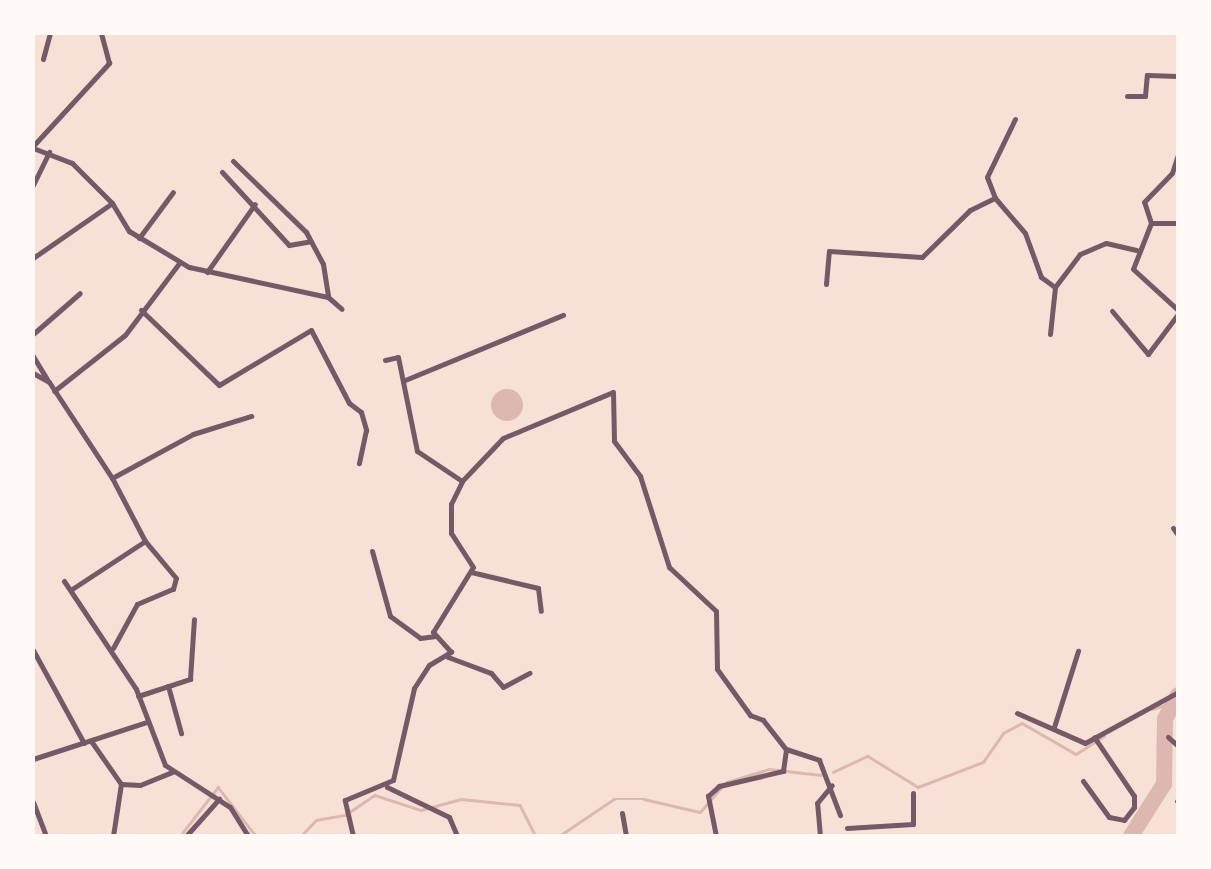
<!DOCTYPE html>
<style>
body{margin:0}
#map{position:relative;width:1211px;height:869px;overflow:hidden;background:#f7e1d7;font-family:"Roboto Condensed",sans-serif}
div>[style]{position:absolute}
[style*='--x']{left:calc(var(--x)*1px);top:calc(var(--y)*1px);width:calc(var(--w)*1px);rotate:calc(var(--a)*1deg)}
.water>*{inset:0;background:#dcb8b0}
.round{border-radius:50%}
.stream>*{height:2.5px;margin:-1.25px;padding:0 1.25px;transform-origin:1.25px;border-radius:1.25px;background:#dcb8b0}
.river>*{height:16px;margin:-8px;padding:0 8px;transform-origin:8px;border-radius:8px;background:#dcb8b0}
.minor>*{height:5px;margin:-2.5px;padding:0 2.5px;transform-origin:2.5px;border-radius:2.5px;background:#755966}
span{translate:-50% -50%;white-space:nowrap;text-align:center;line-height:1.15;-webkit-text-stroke:6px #fffaf5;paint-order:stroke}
.frame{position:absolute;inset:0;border:35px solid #fffaf5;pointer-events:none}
</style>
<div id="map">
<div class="water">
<div class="round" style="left:491px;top:389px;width:32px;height:32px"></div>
</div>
<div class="stream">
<div style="--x:1152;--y:709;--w:17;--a:-17"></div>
<div style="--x:833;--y:772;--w:38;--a:-25"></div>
<div style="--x:868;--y:756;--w:59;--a:31.8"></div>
<div style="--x:918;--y:787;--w:70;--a:-21"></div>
<div style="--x:983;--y:762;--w:35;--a:-55"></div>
<div style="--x:1003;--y:733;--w:21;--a:-28"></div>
<div style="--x:1022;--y:723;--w:62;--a:29.9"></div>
<div style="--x:1076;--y:754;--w:33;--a:-33"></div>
<div style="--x:727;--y:782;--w:44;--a:-17.2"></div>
<div style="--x:769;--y:769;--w:52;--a:6.6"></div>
<div style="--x:180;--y:836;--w:62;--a:-52.2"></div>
<div style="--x:218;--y:787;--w:62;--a:52.2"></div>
<div style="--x:301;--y:836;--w:22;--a:-47"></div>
<div style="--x:316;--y:820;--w:29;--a:-10"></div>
<div style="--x:345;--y:815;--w:36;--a:-34"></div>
<div style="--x:375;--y:795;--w:48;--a:18.1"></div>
<div style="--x:421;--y:810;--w:41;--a:-15.4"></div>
<div style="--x:461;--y:799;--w:59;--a:5.8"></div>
<div style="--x:520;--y:805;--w:35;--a:63"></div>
<div style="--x:559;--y:836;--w:66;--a:-33.9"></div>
<div style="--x:614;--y:799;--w:30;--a:0"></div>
<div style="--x:644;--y:799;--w:57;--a:13.1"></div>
<div style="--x:700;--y:812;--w:33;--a:-49"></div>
</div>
<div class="river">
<div style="--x:1131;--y:836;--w:62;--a:-57.6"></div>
<div style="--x:1164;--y:784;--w:65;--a:-89.1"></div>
<div style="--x:1165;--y:719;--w:27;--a:-62"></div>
</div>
<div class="minor">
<div style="--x:43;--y:59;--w:27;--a:-75"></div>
<div style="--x:1127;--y:96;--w:18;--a:0"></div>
<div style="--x:1145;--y:96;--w:21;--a:-85"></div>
<div style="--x:1147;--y:75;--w:31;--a:2"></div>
<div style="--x:1015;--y:119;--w:64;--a:115.8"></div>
<div style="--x:987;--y:177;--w:22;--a:69"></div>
<div style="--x:995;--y:198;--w:46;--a:49.4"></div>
<div style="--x:1025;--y:233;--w:47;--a:70"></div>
<div style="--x:1041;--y:277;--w:17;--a:36"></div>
<div style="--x:33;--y:146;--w:113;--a:-47.5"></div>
<div style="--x:109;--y:63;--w:31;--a:-105"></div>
<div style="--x:33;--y:148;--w:42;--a:21"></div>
<div style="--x:72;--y:163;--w:57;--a:45"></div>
<div style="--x:112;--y:203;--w:33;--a:59"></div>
<div style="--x:129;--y:231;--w:70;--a:31"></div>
<div style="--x:189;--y:267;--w:142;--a:12.2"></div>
<div style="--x:233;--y:161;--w:102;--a:44.2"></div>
<div style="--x:306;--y:232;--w:36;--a:62"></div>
<div style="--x:323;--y:264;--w:33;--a:81"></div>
<div style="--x:328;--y:297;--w:18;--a:41"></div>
<div style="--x:222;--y:172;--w:99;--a:47.5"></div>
<div style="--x:289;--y:245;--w:22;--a:-10"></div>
<div style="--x:33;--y:185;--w:37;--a:-64"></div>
<div style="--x:1151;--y:223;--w:22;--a:-108"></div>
<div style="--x:1144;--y:202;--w:40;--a:-46"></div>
<div style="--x:1172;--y:173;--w:19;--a:-72"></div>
<div style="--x:1178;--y:223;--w:27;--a:180"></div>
<div style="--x:1151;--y:223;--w:49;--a:111.4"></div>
<div style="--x:1133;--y:269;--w:61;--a:42.3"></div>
<div style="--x:139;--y:238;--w:57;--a:-53.5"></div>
<div style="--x:33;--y:258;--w:96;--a:-34.8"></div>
<div style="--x:207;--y:272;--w:83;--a:-54.8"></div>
<div style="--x:826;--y:284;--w:33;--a:-85"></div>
<div style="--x:829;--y:251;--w:93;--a:3.7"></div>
<div style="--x:922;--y:257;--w:67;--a:-44.4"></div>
<div style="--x:970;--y:210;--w:28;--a:-26"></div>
<div style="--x:141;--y:310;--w:108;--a:43.9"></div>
<div style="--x:219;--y:385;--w:107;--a:-30.9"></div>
<div style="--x:311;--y:330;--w:82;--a:62.5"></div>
<div style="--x:349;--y:403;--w:15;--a:37"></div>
<div style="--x:361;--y:412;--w:19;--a:74"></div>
<div style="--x:366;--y:430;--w:34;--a:102"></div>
<div style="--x:1112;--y:311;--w:56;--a:50.1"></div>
<div style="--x:1148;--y:354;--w:50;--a:-53.1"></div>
<div style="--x:33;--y:334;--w:62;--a:-41.1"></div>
<div style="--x:1050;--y:334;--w:47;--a:-83.9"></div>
<div style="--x:1055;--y:287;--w:41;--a:-52.9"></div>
<div style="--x:1080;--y:254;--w:28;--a:-23"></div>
<div style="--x:1106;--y:243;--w:31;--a:13"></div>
<div style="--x:33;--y:356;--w:27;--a:59"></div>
<div style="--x:385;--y:360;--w:13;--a:-13"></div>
<div style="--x:398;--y:357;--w:96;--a:78.6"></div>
<div style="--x:417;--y:451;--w:54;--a:33.7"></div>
<div style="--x:33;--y:373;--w:18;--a:29"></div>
<div style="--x:49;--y:382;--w:115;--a:56.7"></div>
<div style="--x:405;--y:380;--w:171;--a:-22.4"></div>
<div style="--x:54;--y:391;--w:90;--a:-38.3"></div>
<div style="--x:125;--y:335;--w:91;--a:-53"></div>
<div style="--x:1173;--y:528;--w:9;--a:54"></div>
<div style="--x:372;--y:551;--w:67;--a:74.5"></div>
<div style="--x:390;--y:616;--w:37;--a:36"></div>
<div style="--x:420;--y:638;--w:16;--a:-7"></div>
<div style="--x:471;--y:572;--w:69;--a:13.4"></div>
<div style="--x:538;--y:588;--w:23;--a:83"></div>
<div style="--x:64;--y:581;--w:130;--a:56.3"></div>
<div style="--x:136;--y:689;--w:81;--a:69.1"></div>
<div style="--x:165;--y:765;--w:77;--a:32.9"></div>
<div style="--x:230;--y:807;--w:34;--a:58"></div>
<div style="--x:72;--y:589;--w:87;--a:-33.3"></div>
<div style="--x:145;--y:541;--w:71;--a:-117.6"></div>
<div style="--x:112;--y:478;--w:92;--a:-28.5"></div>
<div style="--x:193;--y:434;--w:61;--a:-17.2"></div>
<div style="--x:113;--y:648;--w:50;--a:-61.4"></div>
<div style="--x:137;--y:604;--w:39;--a:-23"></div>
<div style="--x:173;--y:589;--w:11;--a:-75"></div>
<div style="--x:176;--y:578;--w:48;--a:-130"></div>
<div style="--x:33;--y:650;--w:106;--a:61.3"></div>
<div style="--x:448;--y:657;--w:46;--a:20.4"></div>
<div style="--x:491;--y:673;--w:18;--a:49"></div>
<div style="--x:503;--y:687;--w:30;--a:-28"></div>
<div style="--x:168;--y:686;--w:49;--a:74.5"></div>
<div style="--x:138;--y:696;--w:55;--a:-18.1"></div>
<div style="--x:190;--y:679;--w:60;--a:-86.2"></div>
<div style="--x:1017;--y:713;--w:74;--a:23.8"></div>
<div style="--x:1085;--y:743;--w:106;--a:-28.7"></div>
<div style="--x:1054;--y:727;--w:80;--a:-72.5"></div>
<div style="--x:1168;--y:737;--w:13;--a:42"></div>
<div style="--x:91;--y:741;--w:52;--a:55.1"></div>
<div style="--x:33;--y:759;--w:120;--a:-18"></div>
<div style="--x:1083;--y:781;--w:44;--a:54.2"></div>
<div style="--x:1109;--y:817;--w:15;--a:11"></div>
<div style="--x:1124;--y:820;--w:16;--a:-52"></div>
<div style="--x:1134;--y:807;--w:11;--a:-90"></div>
<div style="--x:1134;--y:796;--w:71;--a:-124.1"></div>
<div style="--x:387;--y:787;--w:69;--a:25.8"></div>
<div style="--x:449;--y:817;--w:21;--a:67"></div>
<div style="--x:1177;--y:801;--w:1;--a:45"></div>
<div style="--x:33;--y:802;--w:36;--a:69"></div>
<div style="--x:622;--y:813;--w:23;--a:80"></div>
<div style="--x:847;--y:828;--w:66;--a:-3.5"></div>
<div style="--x:913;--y:824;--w:31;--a:-90"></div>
<div style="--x:113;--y:836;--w:53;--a:-81.3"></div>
<div style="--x:121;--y:784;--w:19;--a:3"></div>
<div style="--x:140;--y:785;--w:35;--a:-22"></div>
<div style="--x:186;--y:836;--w:50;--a:-48.3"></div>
<div style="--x:353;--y:836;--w:37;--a:-103"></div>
<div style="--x:345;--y:800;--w:52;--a:-22.6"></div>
<div style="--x:393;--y:780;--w:94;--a:-77.1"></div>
<div style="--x:414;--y:688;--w:27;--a:-57"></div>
<div style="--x:429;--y:665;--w:26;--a:-31"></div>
<div style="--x:451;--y:652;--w:27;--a:-132"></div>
<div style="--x:433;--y:632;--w:76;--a:-58.4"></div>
<div style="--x:473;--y:567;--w:40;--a:-122.9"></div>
<div style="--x:451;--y:533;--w:29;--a:-90"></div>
<div style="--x:451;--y:504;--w:25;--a:-64"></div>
<div style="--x:462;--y:481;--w:59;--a:-46.4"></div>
<div style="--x:503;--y:438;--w:119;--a:-22.7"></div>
<div style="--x:613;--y:392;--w:49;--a:88.8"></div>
<div style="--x:614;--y:441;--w:44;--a:53.4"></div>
<div style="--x:640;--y:476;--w:96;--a:72.3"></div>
<div style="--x:669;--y:567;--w:64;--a:43.1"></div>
<div style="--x:716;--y:611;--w:58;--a:89"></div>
<div style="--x:717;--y:669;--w:57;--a:54.3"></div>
<div style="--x:750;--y:715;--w:14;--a:21"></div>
<div style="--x:763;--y:720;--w:37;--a:52"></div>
<div style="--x:786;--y:749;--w:35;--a:18"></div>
<div style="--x:819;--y:760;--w:59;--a:69.1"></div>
<div style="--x:716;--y:836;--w:41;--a:-101.3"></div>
<div style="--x:708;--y:796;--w:15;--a:-42"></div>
<div style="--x:719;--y:786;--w:66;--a:-13.2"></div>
<div style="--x:783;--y:771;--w:22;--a:-82"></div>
<div style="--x:820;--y:836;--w:33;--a:-95"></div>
<div style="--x:817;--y:803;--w:23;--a:-50"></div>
</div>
<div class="frame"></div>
</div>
